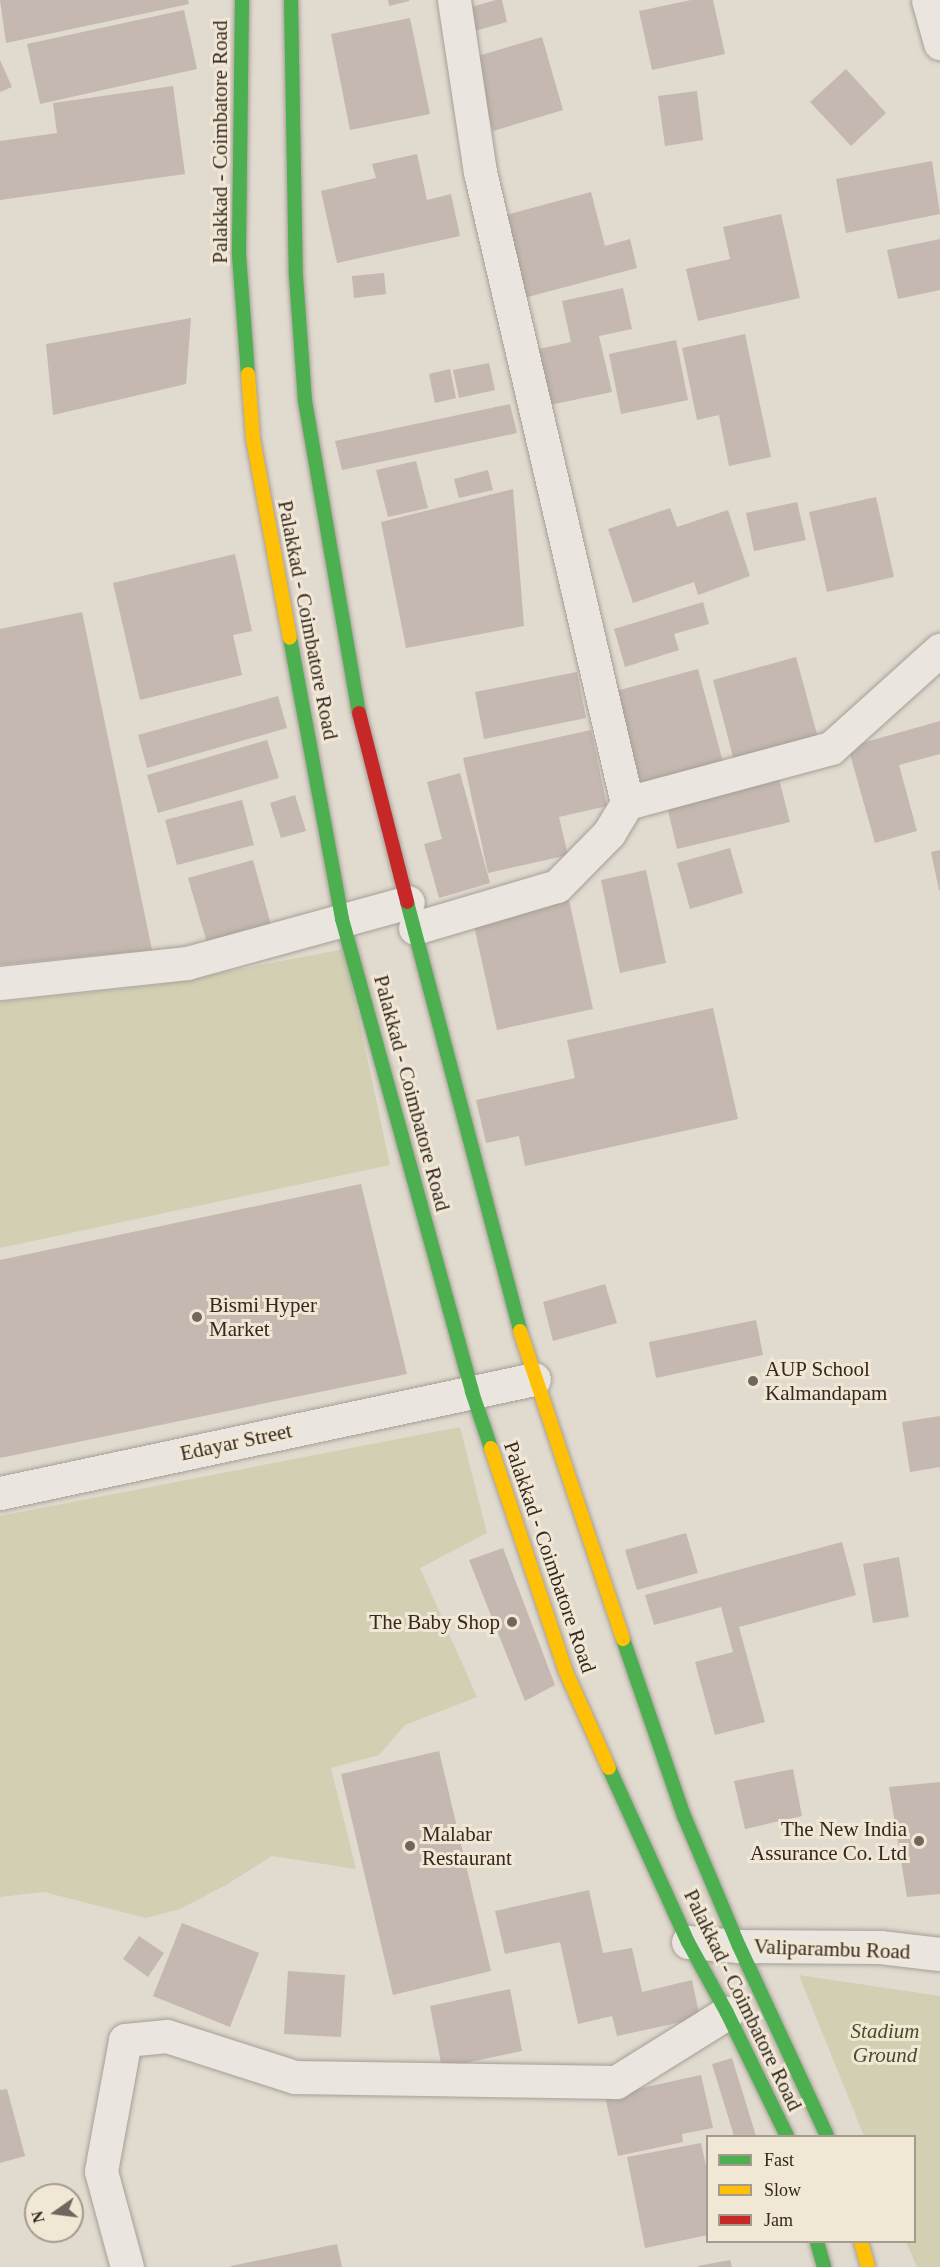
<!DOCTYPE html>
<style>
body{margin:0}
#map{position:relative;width:940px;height:2267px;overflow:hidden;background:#e1dacf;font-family:"Times New Roman",serif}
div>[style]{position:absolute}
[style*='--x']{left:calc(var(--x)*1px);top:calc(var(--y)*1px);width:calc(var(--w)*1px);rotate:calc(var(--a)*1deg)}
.green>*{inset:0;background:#d2cfb3}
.building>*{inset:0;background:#c4b8b0}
.roads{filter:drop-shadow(0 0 2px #a69f97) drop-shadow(0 0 2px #a69f97)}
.street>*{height:33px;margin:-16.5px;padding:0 16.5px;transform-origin:16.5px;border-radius:16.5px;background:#eae6df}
.fast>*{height:14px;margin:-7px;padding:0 7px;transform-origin:7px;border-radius:7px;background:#4caf50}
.slow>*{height:14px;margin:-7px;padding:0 7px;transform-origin:7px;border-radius:7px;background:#ffc107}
.jam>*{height:14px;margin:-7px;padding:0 7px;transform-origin:7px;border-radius:7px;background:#c62828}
.dots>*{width:16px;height:16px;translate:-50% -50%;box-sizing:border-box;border:3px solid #f1e7d5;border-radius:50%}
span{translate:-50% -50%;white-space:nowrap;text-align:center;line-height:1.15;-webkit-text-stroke:6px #f1e7d5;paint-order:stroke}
.street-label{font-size:21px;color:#342820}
.poi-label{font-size:21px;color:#342820}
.left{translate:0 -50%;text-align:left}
.right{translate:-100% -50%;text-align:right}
.park-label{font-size:21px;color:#484e29;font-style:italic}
.legend{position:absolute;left:706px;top:2135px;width:210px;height:108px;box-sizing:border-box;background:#f1e7d5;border:2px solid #a59b8d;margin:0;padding:8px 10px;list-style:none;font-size:18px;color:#342820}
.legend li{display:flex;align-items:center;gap:12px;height:30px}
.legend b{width:30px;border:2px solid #a59b8d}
.north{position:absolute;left:24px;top:2183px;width:60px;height:60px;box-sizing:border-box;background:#f1e7d5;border:2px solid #a59b8d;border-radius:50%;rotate:256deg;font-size:16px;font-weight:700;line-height:24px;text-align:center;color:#342820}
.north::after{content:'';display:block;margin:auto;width:21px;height:27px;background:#71665d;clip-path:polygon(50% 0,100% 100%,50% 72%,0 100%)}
</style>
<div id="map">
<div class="green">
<div style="clip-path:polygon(344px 949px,390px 1165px,0 1248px,0 1002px,157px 985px)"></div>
<div style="clip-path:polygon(460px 1427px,487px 1533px,420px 1568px,477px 1697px,405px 1725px,379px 1755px,331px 1768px,356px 1869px,272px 1856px,226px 1885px,180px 1909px,146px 1918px,44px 1892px,0 1897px,0 1516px)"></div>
<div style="clip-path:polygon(799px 1975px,940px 1996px,940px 2267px,917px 2267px,906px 2242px,914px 2242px,914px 2136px,864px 2136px)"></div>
</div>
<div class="building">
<div style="clip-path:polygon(0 0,188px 0,189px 4px,6px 43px)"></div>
<div style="clip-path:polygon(388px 0,409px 0,409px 1px,389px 6px)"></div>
<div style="clip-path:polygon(496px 0,502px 0,507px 22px,464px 34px,457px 11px)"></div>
<div style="clip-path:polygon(691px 0,713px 0,725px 54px,652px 70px,639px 11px)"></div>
<div style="clip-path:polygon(184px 10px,197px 69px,40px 104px,27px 44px)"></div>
<div style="clip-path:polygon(410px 18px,430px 114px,350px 130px,331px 34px)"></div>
<div style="clip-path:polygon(542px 37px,563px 110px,493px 131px,471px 58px)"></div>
<div style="clip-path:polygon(0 60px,12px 87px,0 92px)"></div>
<div style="clip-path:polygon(846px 69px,886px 113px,851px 146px,810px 102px)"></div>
<div style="clip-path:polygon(173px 86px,185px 174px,0 200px,0 141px,57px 133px,53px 103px)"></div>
<div style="clip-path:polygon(697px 91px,703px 140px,665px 146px,658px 96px)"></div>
<div style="clip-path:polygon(417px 154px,427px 200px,451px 194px,460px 236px,337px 263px,321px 191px,376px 178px,372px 164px)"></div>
<div style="clip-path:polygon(932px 161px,940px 214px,846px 233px,836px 179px)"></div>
<div style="clip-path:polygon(591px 192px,605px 246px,630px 239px,637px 268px,524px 298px,502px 216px)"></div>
<div style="clip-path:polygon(781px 214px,800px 298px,698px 321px,686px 269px,730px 259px,723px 227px)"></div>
<div style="clip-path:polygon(940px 239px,940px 290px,898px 299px,887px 250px)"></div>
<div style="clip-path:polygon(384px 273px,386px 294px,354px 298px,352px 276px)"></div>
<div style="clip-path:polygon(623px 288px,632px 329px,599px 336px,612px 392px,545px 406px,534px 350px,571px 342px,562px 301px)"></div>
<div style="clip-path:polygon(191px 318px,186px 384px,53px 415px,46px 344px)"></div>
<div style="clip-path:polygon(745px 334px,771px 457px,729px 466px,719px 415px,697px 420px,682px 348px)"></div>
<div style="clip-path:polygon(676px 340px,688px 400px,621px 414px,609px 354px)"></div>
<div style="clip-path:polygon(489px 363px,495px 390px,459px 398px,453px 370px)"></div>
<div style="clip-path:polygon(450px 369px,456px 398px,435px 403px,429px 374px)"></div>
<div style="clip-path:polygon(510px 404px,517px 433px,342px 470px,335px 441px)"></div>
<div style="clip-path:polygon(416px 461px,428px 508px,388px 517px,376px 470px)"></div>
<div style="clip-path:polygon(488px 470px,493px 490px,459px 498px,454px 479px)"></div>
<div style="clip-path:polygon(513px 489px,524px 626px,406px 648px,381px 522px)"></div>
<div style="clip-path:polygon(876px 497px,894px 577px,827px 592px,809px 512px)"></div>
<div style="clip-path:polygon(797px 502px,806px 540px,754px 551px,746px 513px)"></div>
<div style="clip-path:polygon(670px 508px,677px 527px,728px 510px,750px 576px,698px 595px,694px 582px,633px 603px,608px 529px)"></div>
<div style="clip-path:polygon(235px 554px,252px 631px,233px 635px,242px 675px,140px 700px,113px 583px)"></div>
<div style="clip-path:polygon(703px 602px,709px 624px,674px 634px,679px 650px,625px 667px,614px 629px)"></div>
<div style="clip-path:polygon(82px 612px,152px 950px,0 965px,0 629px)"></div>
<div style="clip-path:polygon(796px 657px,818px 738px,734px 761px,713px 680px)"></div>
<div style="clip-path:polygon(698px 669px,726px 773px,644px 795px,616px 691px)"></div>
<div style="clip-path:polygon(577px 672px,586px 718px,484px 739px,475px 692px)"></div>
<div style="clip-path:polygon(278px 696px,287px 728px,147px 768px,138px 735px)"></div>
<div style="clip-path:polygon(940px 721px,940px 754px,899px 765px,917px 831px,875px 843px,848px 747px)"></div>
<div style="clip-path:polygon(591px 730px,607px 806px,559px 817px,568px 855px,488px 873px,463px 758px)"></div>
<div style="clip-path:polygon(267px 740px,279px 778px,158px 813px,147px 775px)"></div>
<div style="clip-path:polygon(460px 773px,490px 883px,439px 898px,424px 844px,442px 839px,427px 782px)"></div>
<div style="clip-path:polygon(778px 775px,790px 822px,677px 849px,666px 802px)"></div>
<div style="clip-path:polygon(295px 795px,306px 831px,281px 838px,270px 803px)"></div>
<div style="clip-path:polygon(242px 800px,254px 845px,177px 865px,165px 820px)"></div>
<div style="clip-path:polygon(730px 848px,743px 893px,690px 909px,677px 863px)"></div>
<div style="clip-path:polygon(940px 850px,940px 890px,939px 890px,931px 852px)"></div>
<div style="clip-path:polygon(253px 860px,271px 925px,207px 943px,188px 878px)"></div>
<div style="clip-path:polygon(646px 870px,666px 963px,620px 973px,601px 880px)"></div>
<div style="clip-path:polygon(569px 900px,593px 1009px,497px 1030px,473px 921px)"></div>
<div style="clip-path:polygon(713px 1008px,738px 1119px,525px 1166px,519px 1136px,486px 1143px,476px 1100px,575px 1078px,567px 1040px)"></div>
<div style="clip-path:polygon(361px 1184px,407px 1374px,0 1458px,0 1260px)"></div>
<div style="clip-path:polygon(605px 1284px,617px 1323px,553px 1341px,543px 1302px)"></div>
<div style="clip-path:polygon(756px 1320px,763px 1355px,656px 1378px,649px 1342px)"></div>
<div style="clip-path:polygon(940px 1416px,940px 1467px,910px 1472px,902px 1422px)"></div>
<div style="clip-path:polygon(686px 1533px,698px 1573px,637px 1590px,625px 1550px)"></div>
<div style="clip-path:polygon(842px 1542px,856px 1595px,739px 1627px,765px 1722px,715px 1735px,695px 1662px,733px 1652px,721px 1607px,654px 1625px,645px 1595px)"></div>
<div style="clip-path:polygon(503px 1548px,555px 1685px,525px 1701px,469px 1560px)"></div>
<div style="clip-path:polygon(899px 1557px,909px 1617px,873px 1623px,863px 1564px)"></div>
<div style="clip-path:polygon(439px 1751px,491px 1971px,393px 1995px,341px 1774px)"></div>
<div style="clip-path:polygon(793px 1769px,802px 1816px,745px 1829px,734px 1781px)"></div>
<div style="clip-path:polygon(940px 1782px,940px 1894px,907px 1897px,889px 1787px)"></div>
<div style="clip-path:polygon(589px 1890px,603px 1953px,632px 1948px,642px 1992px,692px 1980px,700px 2018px,617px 2036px,612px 2016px,578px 2024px,560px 1942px,505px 1954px,495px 1911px)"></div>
<div style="clip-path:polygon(182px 1923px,259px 1953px,230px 2027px,153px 1996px)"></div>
<div style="clip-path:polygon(139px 1936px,164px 1953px,148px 1977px,123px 1959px)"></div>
<div style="clip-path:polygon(288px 1971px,345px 1975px,341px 2037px,284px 2034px)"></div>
<div style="clip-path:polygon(510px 1989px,522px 2051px,442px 2068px,430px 2006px)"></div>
<div style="clip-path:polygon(732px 2058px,756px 2136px,734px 2136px,712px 2064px)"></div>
<div style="clip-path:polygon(701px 2075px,713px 2128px,682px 2134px,683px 2142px,618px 2156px,605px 2096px)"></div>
<div style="clip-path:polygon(7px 2089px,25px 2156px,0 2163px,0 2090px)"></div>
<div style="clip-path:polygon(701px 2143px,708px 2175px,708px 2235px,645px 2248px,627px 2157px)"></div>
<div style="clip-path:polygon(337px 2244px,342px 2267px,231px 2267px,231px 2266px)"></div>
<div style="clip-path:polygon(730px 2260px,732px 2267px,698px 2267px,698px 2266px)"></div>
</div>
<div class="roads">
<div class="street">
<div style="--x:928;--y:0;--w:45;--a:74.4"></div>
<div style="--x:627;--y:803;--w:211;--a:-15.1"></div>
<div style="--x:831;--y:748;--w:147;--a:-42"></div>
<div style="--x:415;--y:928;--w:148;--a:-16.5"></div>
<div style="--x:557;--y:886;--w:74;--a:-45.5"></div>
<div style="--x:609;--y:833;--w:35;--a:-59"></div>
<div style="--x:627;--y:803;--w:648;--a:-103.11"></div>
<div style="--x:480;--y:172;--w:174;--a:-98.6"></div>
<div style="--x:0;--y:983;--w:188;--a:-6.1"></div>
<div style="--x:187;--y:963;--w:229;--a:-15.4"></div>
<div style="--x:0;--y:1493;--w:546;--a:-12.05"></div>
<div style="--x:688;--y:1942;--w:51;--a:4.5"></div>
<div style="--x:739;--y:1946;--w:141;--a:0.4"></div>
<div style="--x:880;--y:1947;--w:60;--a:6.7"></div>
<div style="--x:127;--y:2267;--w:99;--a:-105.2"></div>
<div style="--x:101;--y:2171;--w:133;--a:-79.6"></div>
<div style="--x:125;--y:2040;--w:42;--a:-5.4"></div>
<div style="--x:167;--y:2036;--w:134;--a:17.8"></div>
<div style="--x:295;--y:2077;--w:321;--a:0.9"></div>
<div style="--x:616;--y:2082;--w:131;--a:-31.9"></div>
</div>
<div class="fast">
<div style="--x:242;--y:0;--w:255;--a:90.7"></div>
<div style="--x:239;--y:255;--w:119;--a:85.7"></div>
<div style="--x:291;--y:0;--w:276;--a:89"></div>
<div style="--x:296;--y:276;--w:125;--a:85.9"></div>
<div style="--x:305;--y:401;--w:317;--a:80.2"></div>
<div style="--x:290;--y:638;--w:286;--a:79.5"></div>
<div style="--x:342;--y:919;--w:491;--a:74.6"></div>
<div style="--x:472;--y:1392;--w:59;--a:71.3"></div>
<div style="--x:407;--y:902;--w:444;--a:75.2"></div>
<div style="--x:623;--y:1639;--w:187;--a:71"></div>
<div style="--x:684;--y:1816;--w:141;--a:67.1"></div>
<div style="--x:609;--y:1768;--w:191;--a:65.6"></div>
<div style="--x:688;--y:1942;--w:81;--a:61.2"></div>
<div style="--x:727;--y:2013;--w:137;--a:64"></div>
<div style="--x:739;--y:1946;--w:209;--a:65.1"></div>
<div style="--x:817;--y:2242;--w:26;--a:74"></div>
</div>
<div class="slow">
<div style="--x:248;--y:374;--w:65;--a:85.6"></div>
<div style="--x:253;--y:439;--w:202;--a:79.5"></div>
<div style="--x:520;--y:1331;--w:325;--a:71.5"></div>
<div style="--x:491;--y:1448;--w:236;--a:71.5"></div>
<div style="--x:566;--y:1672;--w:105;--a:65.9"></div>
<div style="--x:861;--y:2242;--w:26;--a:74"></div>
</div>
<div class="jam">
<div style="--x:359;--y:713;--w:195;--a:75.7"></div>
</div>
</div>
<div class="dots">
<div style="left:197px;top:1317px;background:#71665d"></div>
<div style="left:753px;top:1381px;background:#71665d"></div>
<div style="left:512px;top:1622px;background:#71665d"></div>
<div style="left:919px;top:1841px;background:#71665d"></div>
<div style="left:410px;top:1846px;background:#71665d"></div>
</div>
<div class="street-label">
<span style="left:220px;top:142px;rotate:-90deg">Palakkad - Coimbatore Road</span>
<span style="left:308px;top:620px;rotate:79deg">Palakkad - Coimbatore Road</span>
<span style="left:412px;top:1093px;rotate:75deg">Palakkad - Coimbatore Road</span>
<span style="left:236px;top:1442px;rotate:-12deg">Edayar Street</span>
<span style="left:550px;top:1557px;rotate:71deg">Palakkad - Coimbatore Road</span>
<span style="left:832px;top:1949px;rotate:2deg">Valiparambu Road</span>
<span style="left:743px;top:2000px;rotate:64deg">Palakkad - Coimbatore Road</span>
</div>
<div class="poi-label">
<span class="left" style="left:209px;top:1317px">Bismi Hyper<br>Market</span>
<span class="left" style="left:765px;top:1381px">AUP School<br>Kalmandapam</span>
<span class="right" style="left:500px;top:1622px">The Baby Shop</span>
<span class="right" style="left:907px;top:1841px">The New India<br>Assurance Co. Ltd</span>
<span class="left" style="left:422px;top:1846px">Malabar<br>Restaurant</span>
</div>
<div class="park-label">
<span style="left:885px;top:2043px">Stadium<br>Ground</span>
</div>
<ul class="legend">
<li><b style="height:8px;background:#4caf50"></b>Fast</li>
<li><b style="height:8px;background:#ffc107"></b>Slow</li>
<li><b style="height:8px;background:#c62828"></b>Jam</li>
</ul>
<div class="north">N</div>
</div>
